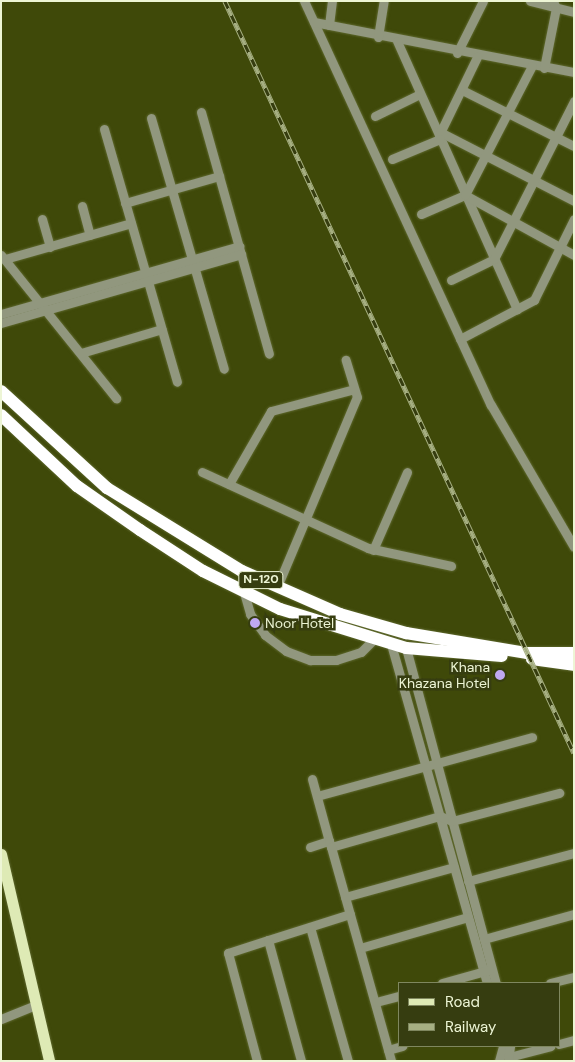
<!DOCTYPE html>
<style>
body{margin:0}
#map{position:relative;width:575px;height:1062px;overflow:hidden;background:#3f4909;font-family:"DM Sans",sans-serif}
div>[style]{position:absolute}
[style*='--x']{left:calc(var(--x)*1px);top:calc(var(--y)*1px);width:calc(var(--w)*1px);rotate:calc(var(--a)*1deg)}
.roads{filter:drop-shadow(0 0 1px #5e682e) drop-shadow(0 0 1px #5e682e)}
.minor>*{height:9px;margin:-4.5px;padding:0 4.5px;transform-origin:4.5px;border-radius:4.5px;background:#91977e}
.major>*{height:11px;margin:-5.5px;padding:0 5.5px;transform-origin:5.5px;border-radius:5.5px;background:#deeab5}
.highway>*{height:12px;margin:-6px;padding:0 6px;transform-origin:6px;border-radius:6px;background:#fff}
.rail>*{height:4.5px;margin-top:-2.25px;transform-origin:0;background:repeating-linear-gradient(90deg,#363d10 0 8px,#a6af82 0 16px);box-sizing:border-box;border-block:1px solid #a6af82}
.dots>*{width:14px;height:14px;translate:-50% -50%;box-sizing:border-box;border:2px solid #363d10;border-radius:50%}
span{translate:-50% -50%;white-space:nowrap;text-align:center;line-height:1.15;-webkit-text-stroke:5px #363d10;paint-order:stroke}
.shield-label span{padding:1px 4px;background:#363d10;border:1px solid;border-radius:4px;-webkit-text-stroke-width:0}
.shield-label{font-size:12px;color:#edf5d5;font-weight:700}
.poi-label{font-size:14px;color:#edf5d5}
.left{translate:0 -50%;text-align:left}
.right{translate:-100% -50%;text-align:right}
.frame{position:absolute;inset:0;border:2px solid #edf5d5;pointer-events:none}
.legend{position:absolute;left:398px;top:982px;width:162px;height:65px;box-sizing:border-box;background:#363d10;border:1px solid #7f875f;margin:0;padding:6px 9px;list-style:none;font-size:15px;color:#edf5d5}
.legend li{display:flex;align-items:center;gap:10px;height:25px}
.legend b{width:25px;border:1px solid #7f875f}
</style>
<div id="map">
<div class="roads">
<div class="minor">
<div style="--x:304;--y:1;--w:445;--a:65.2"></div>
<div style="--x:491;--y:405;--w:164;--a:59.7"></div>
<div style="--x:530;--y:1;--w:45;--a:14"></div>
<div style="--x:314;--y:22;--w:265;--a:10.9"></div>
<div style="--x:329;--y:25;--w:24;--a:-83"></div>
<div style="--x:378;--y:37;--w:36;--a:-81"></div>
<div style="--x:397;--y:41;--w:294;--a:65.9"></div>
<div style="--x:457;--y:53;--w:58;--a:-63.4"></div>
<div style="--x:544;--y:68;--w:61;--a:-78.7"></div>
<div style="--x:556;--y:8;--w:8;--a:-113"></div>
<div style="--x:462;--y:90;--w:125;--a:26.6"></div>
<div style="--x:201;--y:112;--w:251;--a:74.3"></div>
<div style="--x:375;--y:116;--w:50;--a:-26.1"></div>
<div style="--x:151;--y:118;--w:261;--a:73.8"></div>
<div style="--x:104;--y:129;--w:263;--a:73.9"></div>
<div style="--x:440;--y:132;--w:151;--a:27.2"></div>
<div style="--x:439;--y:135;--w:87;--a:-64"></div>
<div style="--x:392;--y:159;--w:52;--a:-22.6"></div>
<div style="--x:465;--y:195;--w:124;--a:28.8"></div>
<div style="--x:125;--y:203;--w:98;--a:-16"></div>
<div style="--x:82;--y:206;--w:30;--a:75"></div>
<div style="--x:421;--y:214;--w:48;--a:-23.4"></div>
<div style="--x:465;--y:195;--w:145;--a:-62.6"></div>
<div style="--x:42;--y:219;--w:29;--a:74"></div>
<div style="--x:1;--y:255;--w:184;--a:51.2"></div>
<div style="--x:5;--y:259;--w:131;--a:-15.9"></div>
<div style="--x:451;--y:280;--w:48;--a:-26"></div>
<div style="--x:494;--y:259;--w:177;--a:-63.1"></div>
<div style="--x:1;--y:314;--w:248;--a:-15.9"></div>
<div style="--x:1;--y:323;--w:250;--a:-16"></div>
<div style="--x:460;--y:339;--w:84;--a:-27.8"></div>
<div style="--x:534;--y:300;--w:90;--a:-63.7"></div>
<div style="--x:81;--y:353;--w:84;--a:-16.5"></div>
<div style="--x:202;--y:472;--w:183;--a:24.6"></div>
<div style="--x:368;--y:548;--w:85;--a:12.2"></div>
<div style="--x:229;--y:484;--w:84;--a:-60.1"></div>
<div style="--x:271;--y:411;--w:86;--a:-14.8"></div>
<div style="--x:373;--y:550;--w:85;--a:-66.4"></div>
<div style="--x:277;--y:587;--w:206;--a:-67.2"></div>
<div style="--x:357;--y:397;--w:39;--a:-107"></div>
<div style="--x:243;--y:589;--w:26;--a:74"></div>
<div style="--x:250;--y:614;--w:26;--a:54"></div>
<div style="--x:265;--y:635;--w:26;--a:37"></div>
<div style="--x:286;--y:651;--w:26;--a:21"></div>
<div style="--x:310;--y:660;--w:26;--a:0"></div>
<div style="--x:336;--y:660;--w:26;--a:-18"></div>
<div style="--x:361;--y:652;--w:18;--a:-45"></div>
<div style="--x:391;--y:644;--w:352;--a:74.2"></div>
<div style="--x:406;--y:648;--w:347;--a:75"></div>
<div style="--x:312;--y:779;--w:64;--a:74.7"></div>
<div style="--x:317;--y:796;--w:223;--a:-15.3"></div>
<div style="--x:310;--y:847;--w:20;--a:-18"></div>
<div style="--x:329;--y:841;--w:6;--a:72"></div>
<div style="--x:331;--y:847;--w:113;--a:-15.9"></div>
<div style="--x:440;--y:816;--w:13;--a:23"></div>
<div style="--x:452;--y:821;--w:111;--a:-14.7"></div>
<div style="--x:331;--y:847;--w:222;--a:74.3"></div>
<div style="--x:468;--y:881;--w:110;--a:-14.8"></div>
<div style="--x:345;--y:897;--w:113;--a:-15.4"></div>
<div style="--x:310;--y:927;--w:139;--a:74.2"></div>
<div style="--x:484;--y:939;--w:93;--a:-15.5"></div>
<div style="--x:268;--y:940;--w:86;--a:-17.6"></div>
<div style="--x:360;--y:948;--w:112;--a:-16"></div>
<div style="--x:442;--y:983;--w:49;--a:-15.5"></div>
<div style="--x:550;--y:983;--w:25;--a:-14"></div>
<div style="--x:376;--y:1002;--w:24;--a:-15"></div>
<div style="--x:1;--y:1019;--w:37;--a:-22"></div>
<div style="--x:559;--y:1044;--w:16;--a:-15"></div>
<div style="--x:388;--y:1050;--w:15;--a:-16"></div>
<div style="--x:509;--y:1057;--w:43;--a:-14.7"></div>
<div style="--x:257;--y:1061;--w:112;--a:-105"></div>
<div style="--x:228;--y:953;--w:42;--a:-18"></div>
<div style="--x:268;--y:940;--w:125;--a:74.7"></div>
<div style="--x:499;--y:1061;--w:16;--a:-75"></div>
<div style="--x:508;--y:1061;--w:15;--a:-82"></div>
</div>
<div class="major">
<div style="--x:1;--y:854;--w:212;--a:76.9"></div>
</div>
<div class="highway">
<div style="--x:1;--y:391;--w:144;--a:42.5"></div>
<div style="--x:107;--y:488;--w:158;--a:31.6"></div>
<div style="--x:242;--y:571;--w:107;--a:23.7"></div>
<div style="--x:340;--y:614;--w:69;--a:16.1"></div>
<div style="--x:406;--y:633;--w:123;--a:9.4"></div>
<div style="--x:527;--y:653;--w:47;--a:0"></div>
<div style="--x:1;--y:415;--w:104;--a:43.1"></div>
<div style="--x:77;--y:486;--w:77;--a:34.9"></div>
<div style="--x:140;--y:530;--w:75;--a:33.1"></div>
<div style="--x:203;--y:571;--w:86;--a:26.3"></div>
<div style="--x:280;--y:609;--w:132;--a:17.2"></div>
<div style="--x:406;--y:648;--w:96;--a:4.8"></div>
<div style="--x:532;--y:659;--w:42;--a:8.1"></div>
</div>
</div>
<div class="rail">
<div style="--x:225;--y:1;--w:829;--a:65.1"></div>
</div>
<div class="dots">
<div style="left:255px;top:623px;background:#c0a8f3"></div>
<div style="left:500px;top:675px;background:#c0a8f3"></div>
</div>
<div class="shield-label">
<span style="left:261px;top:580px">N-120</span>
</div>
<div class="poi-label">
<span class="left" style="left:265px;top:623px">Noor Hotel</span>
<span class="right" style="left:490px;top:675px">Khana<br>Khazana Hotel</span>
</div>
<div class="frame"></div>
<ul class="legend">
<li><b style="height:6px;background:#deeab5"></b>Road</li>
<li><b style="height:6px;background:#a6af82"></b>Railway</li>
</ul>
</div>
